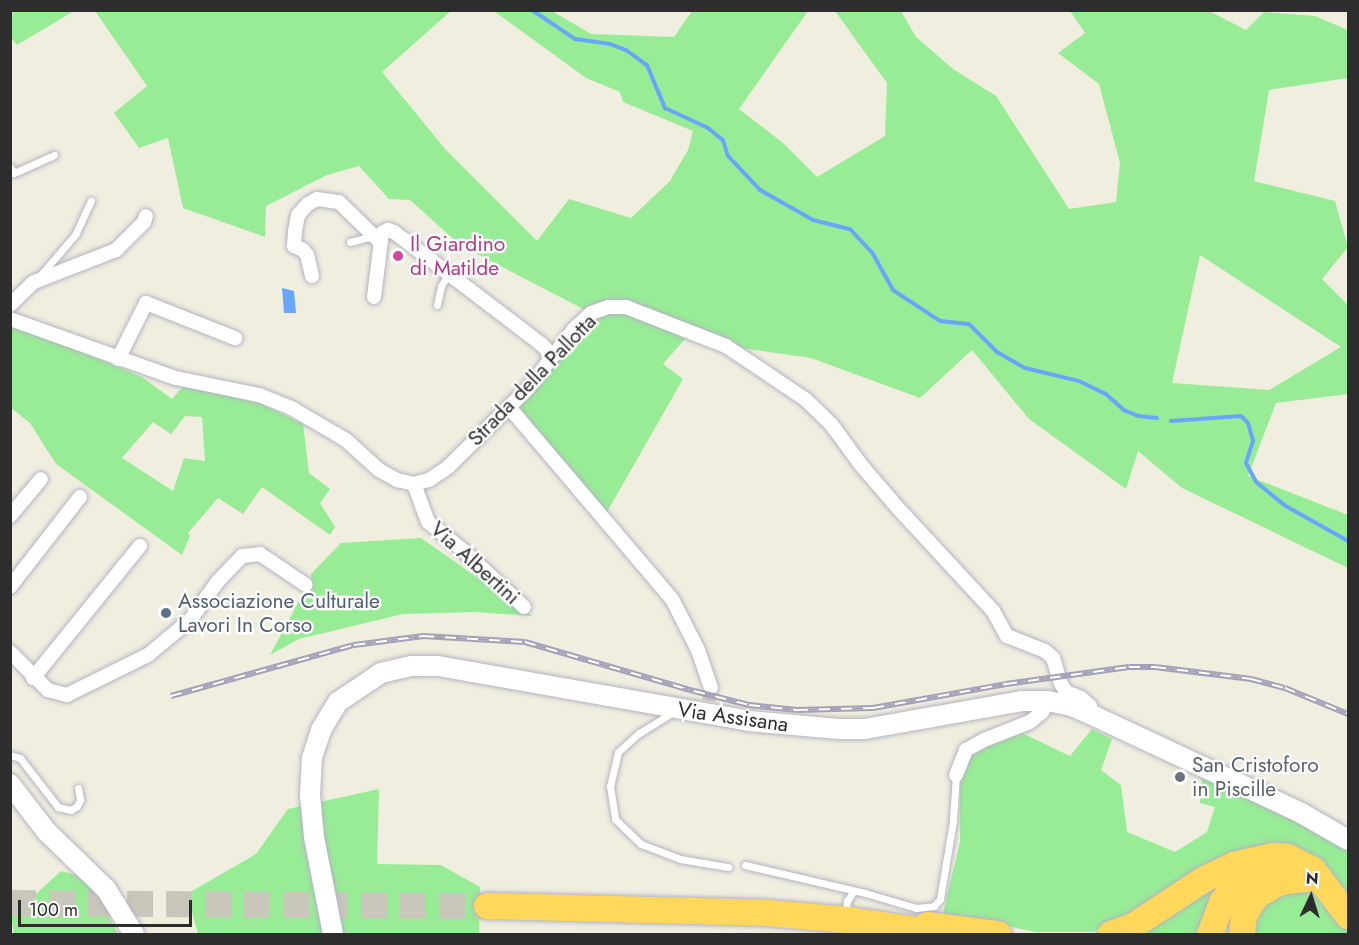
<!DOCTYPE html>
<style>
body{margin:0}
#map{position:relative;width:1359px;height:945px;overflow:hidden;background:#f0eedf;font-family:Jost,sans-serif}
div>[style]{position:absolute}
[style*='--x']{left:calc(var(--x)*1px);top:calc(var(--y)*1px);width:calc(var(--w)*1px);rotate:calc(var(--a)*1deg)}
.green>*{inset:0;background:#98ec96}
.water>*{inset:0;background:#68a5fc}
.stream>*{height:4px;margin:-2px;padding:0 2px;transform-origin:2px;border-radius:2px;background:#68a5fc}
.minor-tunnel>*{height:14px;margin-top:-7px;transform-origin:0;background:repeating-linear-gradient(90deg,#c9c7bb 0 14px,transparent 0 21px)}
.motorway-tunnel>*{height:26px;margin-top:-13px;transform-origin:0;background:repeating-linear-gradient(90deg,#c9c7bb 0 26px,transparent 0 39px)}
.roads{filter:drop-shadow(0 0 2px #b4b3c2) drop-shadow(0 0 2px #b4b3c2)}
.service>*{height:7px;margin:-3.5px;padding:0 3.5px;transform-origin:3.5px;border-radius:3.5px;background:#fff}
.minor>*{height:14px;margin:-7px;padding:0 7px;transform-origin:7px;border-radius:7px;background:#fff}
.secondary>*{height:20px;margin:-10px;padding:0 10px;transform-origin:10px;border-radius:10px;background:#fff}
.motorway>*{height:26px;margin:-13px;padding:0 13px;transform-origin:13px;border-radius:13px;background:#ffd75b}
.rail>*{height:6px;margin-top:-3px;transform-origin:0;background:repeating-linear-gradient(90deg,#fff 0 11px,#a5a0b9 0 22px);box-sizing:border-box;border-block:2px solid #a5a0b9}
.dots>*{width:16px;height:16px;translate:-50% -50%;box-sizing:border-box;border:3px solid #fff;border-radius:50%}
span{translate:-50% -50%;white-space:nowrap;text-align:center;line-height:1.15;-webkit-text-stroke:4.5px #fff;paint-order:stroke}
.hotel-label{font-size:21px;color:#b23c85}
.left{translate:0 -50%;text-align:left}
.street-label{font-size:21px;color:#2d2d2d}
.service-label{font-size:21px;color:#4e5e75}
.worship-label{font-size:21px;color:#5b616d}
.frame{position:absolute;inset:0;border:12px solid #2d2d2d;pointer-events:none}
.north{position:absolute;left:1281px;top:867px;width:60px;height:60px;-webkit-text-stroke:4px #fff;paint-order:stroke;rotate:4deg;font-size:16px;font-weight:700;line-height:24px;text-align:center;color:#2d2d2d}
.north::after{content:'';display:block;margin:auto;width:21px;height:27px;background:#2d2d2d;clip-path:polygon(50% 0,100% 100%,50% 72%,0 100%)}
.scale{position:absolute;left:18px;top:900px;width:174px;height:27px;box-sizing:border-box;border:3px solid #2d2d2d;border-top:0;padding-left:8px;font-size:18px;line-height:21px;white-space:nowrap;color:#2d2d2d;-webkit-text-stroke:4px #fff;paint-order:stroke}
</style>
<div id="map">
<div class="green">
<div style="clip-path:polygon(14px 11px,14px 10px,74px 11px,17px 45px,11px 37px,11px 17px)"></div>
<div style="clip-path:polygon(evenodd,95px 11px,451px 11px,382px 72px,446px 150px,537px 241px,569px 199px,631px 218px,670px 181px,688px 150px,693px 131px,623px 102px,620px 92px,586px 78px,494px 11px,552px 11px,591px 34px,674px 37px,692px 11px,808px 11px,739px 109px,783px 143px,817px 177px,885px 136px,887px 83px,835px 11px,901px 11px,916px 37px,953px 69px,996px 96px,1069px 209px,1116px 202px,1120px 163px,1099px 84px,1058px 53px,1085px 33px,1070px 11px,1209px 11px,1246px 30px,1264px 12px,1315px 16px,1348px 30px,1348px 78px,1269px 90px,1254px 181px,1335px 201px,1348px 247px,1322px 279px,1348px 305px,1348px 394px,1276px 403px,1248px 476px,1348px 515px,1348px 568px,1182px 488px,1138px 451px,1126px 489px,1029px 419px,972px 350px,920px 398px,811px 358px,726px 346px,691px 332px,663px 364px,683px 379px,603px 519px,509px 407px,591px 313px,460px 245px,410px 200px,389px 199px,359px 166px,327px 175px,266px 206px,265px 237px,183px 208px,168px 138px,139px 148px,114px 113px,147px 86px,95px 11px,1200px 255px,1341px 347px,1269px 390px,1172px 383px,1200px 255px)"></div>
<div style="clip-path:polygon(evenodd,10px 322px,142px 377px,172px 399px,184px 385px,262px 404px,303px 424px,309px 473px,330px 489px,320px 503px,335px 527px,330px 535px,262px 487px,243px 514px,218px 498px,188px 533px,190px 536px,182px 555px,56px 464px,30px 423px,11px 408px,10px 322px,185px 416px,202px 417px,205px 461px,184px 458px,173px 491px,122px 458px,153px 422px,171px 434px,185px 416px)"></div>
<div style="clip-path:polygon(421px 538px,532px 616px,475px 612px,403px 614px,299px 639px,270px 655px,301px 597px,311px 599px,311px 574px,341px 543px)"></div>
<div style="clip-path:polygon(1092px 729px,1112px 739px,1101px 770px,1121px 785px,1127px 832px,1175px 852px,1207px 832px,1215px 807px,1200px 803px,1202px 776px,1315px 828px,1348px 851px,1348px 901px,1306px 855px,1136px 911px,1093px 932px,1036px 932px,943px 913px,960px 842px,960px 787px,965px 759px,982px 745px,1020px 732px,1070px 756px)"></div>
<div style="clip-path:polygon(379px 789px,377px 864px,441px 865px,480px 887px,479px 934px,198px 934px,187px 894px,256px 854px,288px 809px)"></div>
<div style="clip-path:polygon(1235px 869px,1203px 934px,1126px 934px)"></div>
<div style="clip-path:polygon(61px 871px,87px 878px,118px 934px,14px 934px,11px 917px)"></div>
<div style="clip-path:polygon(1278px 887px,1317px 890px,1348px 928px,1348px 934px,1246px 934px,1247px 916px)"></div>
</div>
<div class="water">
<div style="clip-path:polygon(282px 288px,294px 291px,296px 313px,284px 313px)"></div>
</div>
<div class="stream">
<div style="--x:532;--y:10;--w:52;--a:34"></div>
<div style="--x:575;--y:39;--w:35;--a:8"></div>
<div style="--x:610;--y:44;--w:17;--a:21"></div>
<div style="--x:626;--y:50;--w:26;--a:36"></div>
<div style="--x:647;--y:65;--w:47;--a:67.3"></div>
<div style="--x:665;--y:108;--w:47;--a:24.9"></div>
<div style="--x:708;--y:128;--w:19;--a:39"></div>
<div style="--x:723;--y:140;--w:17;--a:73"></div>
<div style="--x:728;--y:156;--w:47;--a:46.7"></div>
<div style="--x:760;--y:190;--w:61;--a:29.5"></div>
<div style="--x:813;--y:220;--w:38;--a:14"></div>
<div style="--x:850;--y:229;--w:34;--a:47"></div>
<div style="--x:873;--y:254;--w:41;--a:60.9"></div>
<div style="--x:893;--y:290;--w:56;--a:33.4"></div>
<div style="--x:940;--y:321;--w:29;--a:6"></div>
<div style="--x:969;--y:324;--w:40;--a:45"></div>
<div style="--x:997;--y:352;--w:32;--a:30"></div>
<div style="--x:1025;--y:368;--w:56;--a:13.5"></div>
<div style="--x:1079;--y:381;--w:30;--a:26"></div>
<div style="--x:1106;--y:394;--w:24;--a:42"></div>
<div style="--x:1124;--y:410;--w:15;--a:23"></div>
<div style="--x:1138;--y:416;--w:19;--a:6"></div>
<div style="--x:1171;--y:421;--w:70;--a:-4.1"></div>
<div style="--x:1241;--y:416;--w:10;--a:45"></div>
<div style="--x:1248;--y:423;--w:19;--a:74"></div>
<div style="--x:1253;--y:441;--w:23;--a:108"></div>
<div style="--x:1246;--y:463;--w:21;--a:62"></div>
<div style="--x:1256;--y:482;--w:36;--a:39"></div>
<div style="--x:1284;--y:505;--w:73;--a:29.4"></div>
</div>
<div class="minor-tunnel">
<div style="--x:709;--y:701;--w:13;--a:-81"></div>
</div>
<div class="motorway-tunnel">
<div style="--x:10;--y:903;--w:477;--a:0.4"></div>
</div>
<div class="roads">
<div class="service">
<div style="--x:10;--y:167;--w:7;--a:56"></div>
<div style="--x:14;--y:173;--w:44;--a:-24.2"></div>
<div style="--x:350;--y:242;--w:23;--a:-15"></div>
<div style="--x:38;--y:278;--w:57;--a:-49.3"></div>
<div style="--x:75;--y:235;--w:38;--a:-65"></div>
<div style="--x:437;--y:305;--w:19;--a:-78"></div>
<div style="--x:441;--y:286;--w:13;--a:-58"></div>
<div style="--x:673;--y:712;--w:40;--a:148"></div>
<div style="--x:639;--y:733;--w:28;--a:138"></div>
<div style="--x:618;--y:752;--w:35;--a:103"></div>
<div style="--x:610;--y:786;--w:33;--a:81"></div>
<div style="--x:615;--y:819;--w:36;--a:44"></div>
<div style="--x:641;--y:844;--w:42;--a:21"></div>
<div style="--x:680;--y:859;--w:49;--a:9.5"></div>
<div style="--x:10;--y:755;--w:10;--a:17"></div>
<div style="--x:20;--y:758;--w:62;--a:52.2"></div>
<div style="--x:58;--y:807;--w:13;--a:13"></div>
<div style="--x:71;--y:810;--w:7;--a:-34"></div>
<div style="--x:77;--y:806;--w:7;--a:-63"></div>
<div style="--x:80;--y:800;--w:12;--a:-99"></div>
<div style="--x:745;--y:865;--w:123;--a:13.1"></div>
<div style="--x:865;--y:893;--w:53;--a:16.4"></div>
<div style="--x:916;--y:908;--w:18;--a:-6"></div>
<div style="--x:934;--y:906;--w:9;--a:-49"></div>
<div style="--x:940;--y:899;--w:79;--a:-80.5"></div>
<div style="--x:953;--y:821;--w:46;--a:-86.3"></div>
<div style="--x:846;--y:910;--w:9;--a:-84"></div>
<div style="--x:847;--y:901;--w:11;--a:-56"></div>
</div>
<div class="minor">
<div style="--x:312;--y:276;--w:22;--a:-103"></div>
<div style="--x:307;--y:255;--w:6;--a:-129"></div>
<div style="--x:303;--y:250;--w:10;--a:-156"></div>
<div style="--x:294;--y:246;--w:15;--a:-86"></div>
<div style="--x:295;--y:231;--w:16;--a:-79"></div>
<div style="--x:298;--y:215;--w:15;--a:-48"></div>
<div style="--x:308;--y:204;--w:10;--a:-29"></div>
<div style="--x:317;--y:199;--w:22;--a:8"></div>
<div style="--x:339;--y:202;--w:57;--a:44.3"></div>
<div style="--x:374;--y:297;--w:64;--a:-82.9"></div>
<div style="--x:382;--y:233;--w:7;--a:-27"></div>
<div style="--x:388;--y:230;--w:6;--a:18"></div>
<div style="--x:394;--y:232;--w:185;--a:37.3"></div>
<div style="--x:541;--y:344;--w:10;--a:45"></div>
<div style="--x:548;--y:351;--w:9;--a:84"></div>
<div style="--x:10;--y:305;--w:33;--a:-44"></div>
<div style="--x:34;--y:282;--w:88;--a:-21.3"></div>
<div style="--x:116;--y:250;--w:40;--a:-45"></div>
<div style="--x:144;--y:222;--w:6;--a:-72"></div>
<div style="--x:10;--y:319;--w:176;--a:19.6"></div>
<div style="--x:176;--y:378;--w:85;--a:11.6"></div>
<div style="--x:259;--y:395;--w:37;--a:22"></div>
<div style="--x:293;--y:409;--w:61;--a:30.3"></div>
<div style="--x:346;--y:440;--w:45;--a:42.3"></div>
<div style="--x:379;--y:470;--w:21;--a:29"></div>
<div style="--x:397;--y:480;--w:17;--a:13"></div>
<div style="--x:414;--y:484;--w:16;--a:-15"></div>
<div style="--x:429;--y:480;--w:23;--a:-34"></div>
<div style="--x:448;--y:467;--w:114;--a:-44.6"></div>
<div style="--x:529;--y:387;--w:73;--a:-52.2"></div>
<div style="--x:574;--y:329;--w:23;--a:-43"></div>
<div style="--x:591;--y:313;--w:18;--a:-19"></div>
<div style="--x:608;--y:307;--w:18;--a:0"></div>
<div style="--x:626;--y:307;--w:107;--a:21.3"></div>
<div style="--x:726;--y:346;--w:95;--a:33.9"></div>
<div style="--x:805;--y:399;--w:36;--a:44"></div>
<div style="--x:831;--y:424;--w:51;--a:53.8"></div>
<div style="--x:861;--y:465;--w:55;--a:49.4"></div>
<div style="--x:897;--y:507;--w:142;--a:47.3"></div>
<div style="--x:993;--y:611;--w:29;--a:61"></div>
<div style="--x:1007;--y:636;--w:41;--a:21.5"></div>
<div style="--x:1045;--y:651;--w:11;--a:41"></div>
<div style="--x:1053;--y:658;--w:17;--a:73"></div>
<div style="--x:118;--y:359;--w:63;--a:-63.4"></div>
<div style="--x:146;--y:303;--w:96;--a:21.5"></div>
<div style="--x:509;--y:407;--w:252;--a:49.7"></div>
<div style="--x:672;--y:599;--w:57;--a:63"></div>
<div style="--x:698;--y:650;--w:40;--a:71.1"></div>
<div style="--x:414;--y:484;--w:40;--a:69.8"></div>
<div style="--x:428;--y:522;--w:46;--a:38.9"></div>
<div style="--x:464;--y:551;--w:82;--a:43"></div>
<div style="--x:10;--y:516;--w:48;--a:-50"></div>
<div style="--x:10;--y:587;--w:114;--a:-52.1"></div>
<div style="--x:10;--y:652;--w:54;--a:45"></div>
<div style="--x:48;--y:690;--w:20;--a:15"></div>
<div style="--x:67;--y:695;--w:90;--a:-26.3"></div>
<div style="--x:148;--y:655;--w:56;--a:-39.9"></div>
<div style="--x:191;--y:619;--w:47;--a:-54.6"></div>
<div style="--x:218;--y:581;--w:35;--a:-46"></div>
<div style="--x:242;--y:556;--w:18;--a:-6"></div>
<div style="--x:260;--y:554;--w:55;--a:34"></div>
<div style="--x:33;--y:678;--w:170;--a:-51"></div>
<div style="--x:1060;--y:682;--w:12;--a:59"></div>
<div style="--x:1066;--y:692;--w:16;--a:22"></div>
<div style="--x:1081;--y:698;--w:12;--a:42"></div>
<div style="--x:1090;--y:706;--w:8;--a:90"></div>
<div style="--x:956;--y:775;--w:27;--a:-68"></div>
<div style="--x:966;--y:750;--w:21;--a:-29"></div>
<div style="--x:984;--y:740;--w:49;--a:-21.4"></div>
<div style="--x:1030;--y:722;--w:16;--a:-40"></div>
<div style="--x:1042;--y:712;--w:13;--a:-61"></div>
</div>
<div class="secondary">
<div style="--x:10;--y:784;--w:61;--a:52.4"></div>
<div style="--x:47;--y:832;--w:82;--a:44"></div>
<div style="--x:106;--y:889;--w:53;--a:58.1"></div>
<div style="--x:333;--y:934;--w:99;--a:-101.1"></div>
<div style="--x:314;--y:837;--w:42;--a:-95.4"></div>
<div style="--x:310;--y:795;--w:37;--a:-87"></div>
<div style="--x:312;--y:758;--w:29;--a:-72"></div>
<div style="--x:321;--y:730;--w:33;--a:-59"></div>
<div style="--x:338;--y:702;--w:52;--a:-34"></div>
<div style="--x:381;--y:673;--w:31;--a:-13"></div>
<div style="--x:411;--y:666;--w:27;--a:0"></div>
<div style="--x:438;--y:666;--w:316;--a:10"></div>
<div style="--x:749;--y:721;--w:90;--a:5.1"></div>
<div style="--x:839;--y:729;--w:26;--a:0"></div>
<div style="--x:865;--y:729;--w:159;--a:-10.1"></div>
<div style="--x:1022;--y:701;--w:26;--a:0"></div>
<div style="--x:1048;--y:701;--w:25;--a:12"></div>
<div style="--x:1072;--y:706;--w:20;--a:24"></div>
<div style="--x:1090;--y:714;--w:233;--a:25.1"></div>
<div style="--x:1301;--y:813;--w:54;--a:29.9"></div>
</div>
<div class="motorway">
<div style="--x:487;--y:906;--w:280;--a:1.4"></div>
<div style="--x:767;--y:913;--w:82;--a:4.9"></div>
<div style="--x:849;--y:920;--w:96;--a:8.4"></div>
<div style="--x:927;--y:925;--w:72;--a:7.2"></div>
<div style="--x:1111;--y:934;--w:23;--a:-20"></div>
<div style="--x:1133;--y:926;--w:84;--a:-33.3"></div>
<div style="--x:1203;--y:880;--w:34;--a:-26"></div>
<div style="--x:1234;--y:865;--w:40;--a:-13"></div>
<div style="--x:1273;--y:856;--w:15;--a:4"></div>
<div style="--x:1288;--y:857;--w:28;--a:27"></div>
<div style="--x:1313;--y:870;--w:58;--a:52.7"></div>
<div style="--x:1210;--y:934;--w:34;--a:-69"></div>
<div style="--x:1222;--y:902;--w:13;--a:-48"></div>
<div style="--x:1231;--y:892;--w:17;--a:-40"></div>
<div style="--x:1244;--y:881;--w:35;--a:-16"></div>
<div style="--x:1242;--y:934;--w:18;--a:-84"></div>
<div style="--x:1244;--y:916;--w:23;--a:-59"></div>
<div style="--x:1256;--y:896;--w:28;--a:-30"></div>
<div style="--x:1280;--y:882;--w:34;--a:-7"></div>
</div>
</div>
<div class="rail">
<div style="--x:171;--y:696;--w:190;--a:-15.6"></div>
<div style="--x:354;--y:645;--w:70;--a:-7.4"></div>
<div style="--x:423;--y:636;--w:102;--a:3.4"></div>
<div style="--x:525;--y:642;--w:176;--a:16.2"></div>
<div style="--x:694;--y:691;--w:57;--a:14.3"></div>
<div style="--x:749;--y:705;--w:48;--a:5.9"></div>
<div style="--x:797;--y:710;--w:76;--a:-1.5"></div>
<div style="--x:873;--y:708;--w:135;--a:-10.2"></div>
<div style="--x:1006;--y:684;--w:124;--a:-7.9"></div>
<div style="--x:1129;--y:667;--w:26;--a:0"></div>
<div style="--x:1155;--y:667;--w:97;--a:7.1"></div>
<div style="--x:1251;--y:679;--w:35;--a:15"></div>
<div style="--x:1285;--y:688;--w:68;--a:22.4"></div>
</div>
<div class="dots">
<div style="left:398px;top:256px;background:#d1479c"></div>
<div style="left:166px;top:613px;background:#5c6f8a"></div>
<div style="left:1180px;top:777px;background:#6b7280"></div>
</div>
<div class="hotel-label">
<span class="left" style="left:410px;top:256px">Il Giardino<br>di Matilde</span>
</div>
<div class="street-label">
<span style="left:532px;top:380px;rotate:-46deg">Strada della Pallotta</span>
<span style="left:475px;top:563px;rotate:42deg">Via Albertini</span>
<span style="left:733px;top:717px;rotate:8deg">Via Assisana</span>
</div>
<div class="service-label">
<span class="left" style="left:178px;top:613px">Associazione Culturale<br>Lavori In Corso</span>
</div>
<div class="worship-label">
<span class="left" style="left:1192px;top:777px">San Cristoforo<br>in Piscille</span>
</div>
<div class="frame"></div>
<div class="north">N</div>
<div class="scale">100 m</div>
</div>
